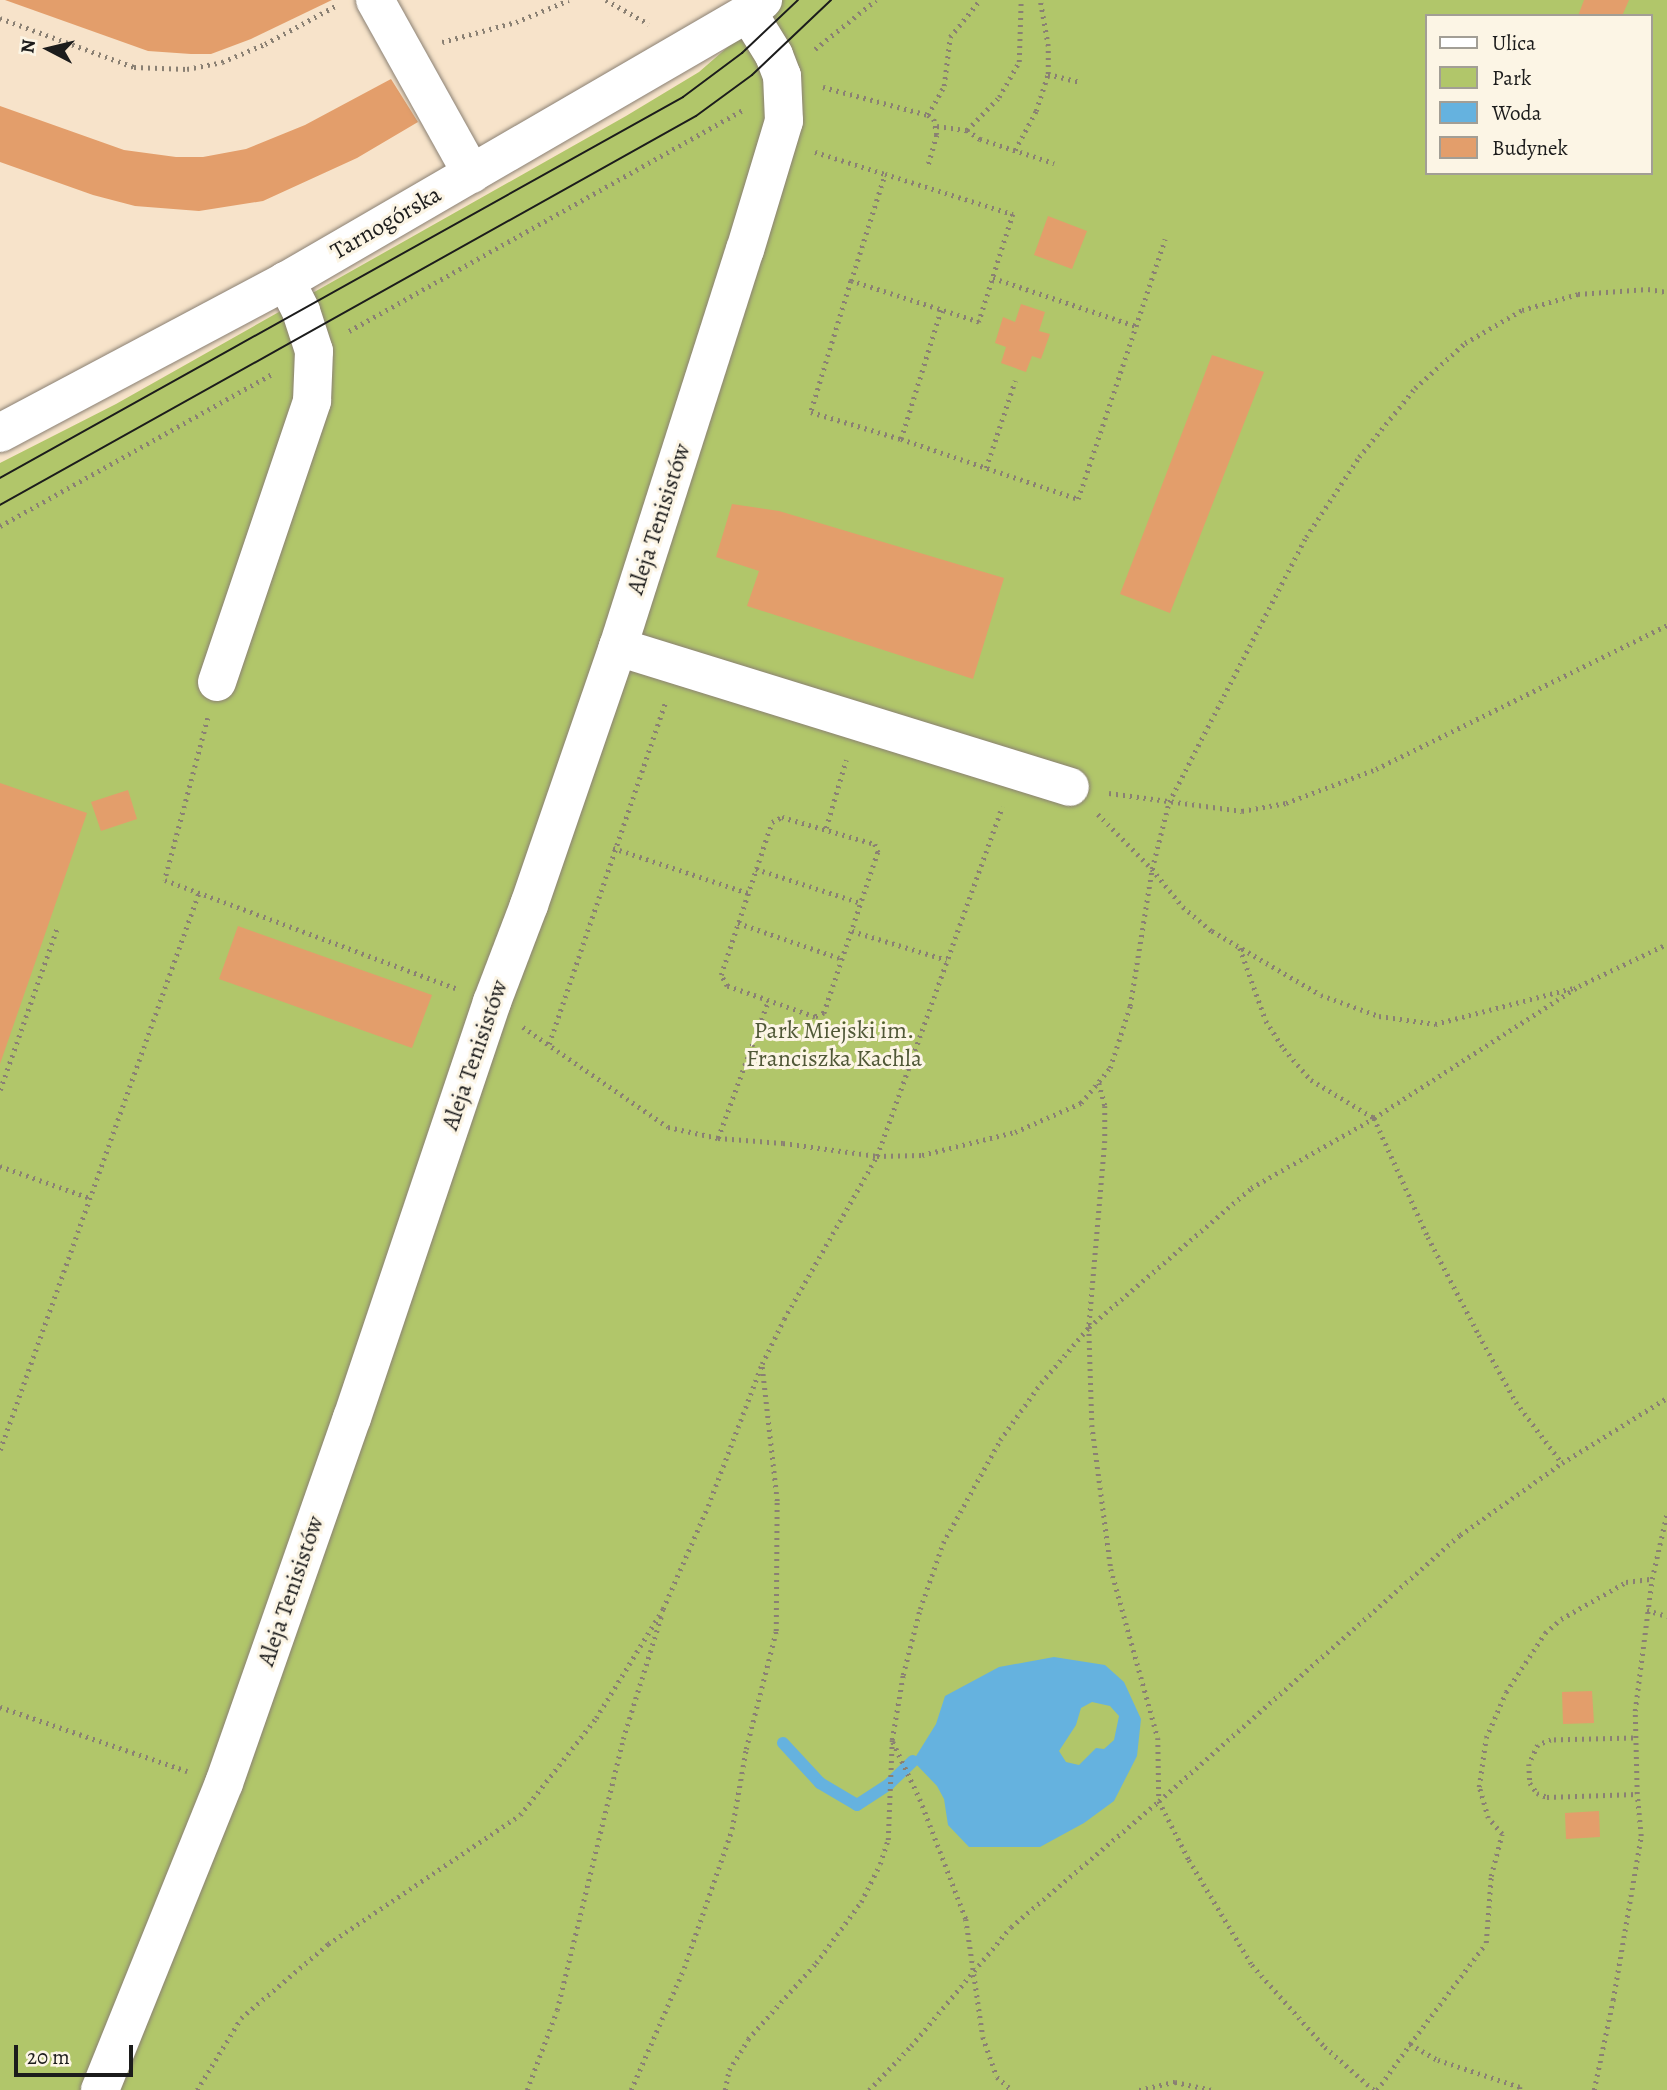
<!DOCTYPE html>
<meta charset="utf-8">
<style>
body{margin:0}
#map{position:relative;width:1667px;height:2090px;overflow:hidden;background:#f7e3ca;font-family:Alegreya,serif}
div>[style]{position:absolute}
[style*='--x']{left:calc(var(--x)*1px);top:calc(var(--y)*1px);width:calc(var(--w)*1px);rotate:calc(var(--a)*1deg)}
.green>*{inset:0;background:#b1c66a}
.water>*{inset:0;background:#65b2df}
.stream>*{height:12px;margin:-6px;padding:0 6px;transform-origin:6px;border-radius:6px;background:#65b2df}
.building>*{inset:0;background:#e39e6b}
.path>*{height:4.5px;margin-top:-2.25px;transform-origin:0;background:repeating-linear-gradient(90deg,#8a8073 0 2px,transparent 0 7px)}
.roads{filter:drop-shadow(0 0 2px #8a8073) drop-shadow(0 0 2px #8a8073)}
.minor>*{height:38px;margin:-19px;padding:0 19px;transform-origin:19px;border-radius:19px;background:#fff}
.tram>*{height:2px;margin:-1px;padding:0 1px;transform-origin:1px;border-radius:1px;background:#1c1c1c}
span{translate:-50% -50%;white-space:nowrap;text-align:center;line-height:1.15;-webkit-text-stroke:6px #fcf5e5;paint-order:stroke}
.street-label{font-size:24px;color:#1c1c1c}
.park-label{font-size:24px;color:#505837}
.legend{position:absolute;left:1425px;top:14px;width:228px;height:161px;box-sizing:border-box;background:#fcf5e5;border:2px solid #a29e95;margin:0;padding:9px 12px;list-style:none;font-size:21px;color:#1c1c1c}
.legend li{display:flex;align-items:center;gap:14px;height:35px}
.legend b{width:35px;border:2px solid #a29e95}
.north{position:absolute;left:14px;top:14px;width:70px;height:70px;-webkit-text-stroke:5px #fcf5e5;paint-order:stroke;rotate:277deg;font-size:19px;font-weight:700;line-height:28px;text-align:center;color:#1c1c1c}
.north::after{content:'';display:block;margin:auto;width:24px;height:32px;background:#1c1c1c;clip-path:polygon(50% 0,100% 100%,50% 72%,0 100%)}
.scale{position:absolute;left:14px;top:2045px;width:119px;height:32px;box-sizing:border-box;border:4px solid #1c1c1c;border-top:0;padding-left:9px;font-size:21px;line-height:24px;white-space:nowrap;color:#1c1c1c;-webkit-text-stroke:5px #fcf5e5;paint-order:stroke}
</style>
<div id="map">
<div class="green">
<div style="clip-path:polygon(evenodd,782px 0,1667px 0,1667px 2090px,0 2090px,0 463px,116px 404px,626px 116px,699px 72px,782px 0,1427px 16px,1651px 16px,1651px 173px,1427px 173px,1427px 16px)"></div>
</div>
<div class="water">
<div style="clip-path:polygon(evenodd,1054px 1657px,1105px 1665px,1124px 1682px,1141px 1719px,1137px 1756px,1114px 1801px,1084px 1823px,1040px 1847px,969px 1847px,948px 1825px,944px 1799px,937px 1786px,913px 1761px,936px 1724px,945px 1696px,999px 1667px,1054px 1657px,1092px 1702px,1110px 1706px,1119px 1716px,1114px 1740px,1104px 1749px,1096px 1748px,1079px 1765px,1066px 1762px,1059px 1751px,1076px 1725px,1081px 1708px,1092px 1702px)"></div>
</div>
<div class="stream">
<div style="--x:783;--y:1743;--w:54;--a:47.2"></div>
<div style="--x:820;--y:1783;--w:43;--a:30.7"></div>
<div style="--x:857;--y:1805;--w:38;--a:-33"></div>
<div style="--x:889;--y:1784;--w:33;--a:-44"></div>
</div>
<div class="building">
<div style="clip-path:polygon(5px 0,332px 0,251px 39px,211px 54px,191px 54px,148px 51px)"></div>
<div style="clip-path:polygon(1584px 0,1629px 0,1622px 16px,1578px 16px)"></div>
<div style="clip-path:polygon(391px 79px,418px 122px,357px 158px,263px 201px,199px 211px,135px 206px,93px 195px,0 162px,0 106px,124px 150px,176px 157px,203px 157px,246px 149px,305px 125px)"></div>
<div style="clip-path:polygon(1048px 216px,1087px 231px,1072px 269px,1034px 255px)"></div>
<div style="clip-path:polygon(1021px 304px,1045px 312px,1039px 331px,1050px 334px,1041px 359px,1032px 356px,1026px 372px,1001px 363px,1006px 347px,995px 343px,1003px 317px,1015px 322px)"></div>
<div style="clip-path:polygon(1212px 355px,1264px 372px,1170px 613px,1120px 594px)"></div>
<div style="clip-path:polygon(732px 504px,779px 511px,1004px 578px,973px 679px,747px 606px,759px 571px,716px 557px)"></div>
<div style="clip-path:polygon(0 783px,87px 813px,0 1064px)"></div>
<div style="clip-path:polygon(128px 790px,137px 819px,101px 831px,91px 802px)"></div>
<div style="clip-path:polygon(238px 926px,432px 995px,412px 1048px,219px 979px)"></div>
<div style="clip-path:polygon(1592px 1691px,1594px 1723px,1563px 1724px,1562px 1692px)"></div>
<div style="clip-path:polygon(1599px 1811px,1600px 1837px,1566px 1839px,1565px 1813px)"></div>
</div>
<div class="path">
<div style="--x:606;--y:0;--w:49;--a:29.2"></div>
<div style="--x:0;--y:18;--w:143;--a:20.1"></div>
<div style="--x:134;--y:67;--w:53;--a:2.2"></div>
<div style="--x:187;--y:69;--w:36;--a:-11"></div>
<div style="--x:222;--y:62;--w:47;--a:-22.7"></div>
<div style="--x:265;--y:44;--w:82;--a:-28.4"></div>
<div style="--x:442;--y:42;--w:77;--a:-15.1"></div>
<div style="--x:516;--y:22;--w:57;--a:-22.5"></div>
<div style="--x:815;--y:49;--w:78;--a:-38.8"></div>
<div style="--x:1048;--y:74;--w:34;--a:14"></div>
<div style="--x:823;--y:87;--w:109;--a:14.9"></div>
<div style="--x:928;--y:115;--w:7;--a:34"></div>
<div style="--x:934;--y:119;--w:16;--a:79"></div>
<div style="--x:937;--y:135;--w:32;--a:106"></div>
<div style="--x:928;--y:115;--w:33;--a:-61"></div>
<div style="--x:944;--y:86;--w:49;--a:-83"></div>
<div style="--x:950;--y:37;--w:48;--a:-51"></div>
<div style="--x:937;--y:126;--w:30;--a:8"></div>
<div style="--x:967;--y:130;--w:16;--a:35"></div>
<div style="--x:980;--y:139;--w:78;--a:18"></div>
<div style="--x:967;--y:130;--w:46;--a:-45.9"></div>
<div style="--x:999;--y:97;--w:40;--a:-60.3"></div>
<div style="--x:1019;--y:62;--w:62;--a:-88.2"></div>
<div style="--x:1015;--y:150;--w:44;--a:-61.7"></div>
<div style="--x:1036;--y:111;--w:39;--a:-72"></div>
<div style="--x:1048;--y:74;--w:28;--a:-90"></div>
<div style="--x:1048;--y:46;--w:47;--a:-99.9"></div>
<div style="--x:815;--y:152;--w:73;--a:17.4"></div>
<div style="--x:885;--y:174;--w:134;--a:17.4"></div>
<div style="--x:1013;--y:214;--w:113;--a:107.5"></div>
<div style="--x:979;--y:322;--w:134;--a:-162.2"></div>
<div style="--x:851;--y:281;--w:112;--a:-72.4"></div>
<div style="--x:993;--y:278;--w:151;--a:18.6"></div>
<div style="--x:851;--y:281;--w:137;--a:107"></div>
<div style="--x:811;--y:412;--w:94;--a:16.7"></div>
<div style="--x:901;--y:439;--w:135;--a:-72.8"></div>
<div style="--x:349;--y:331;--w:453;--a:-29.3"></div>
<div style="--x:901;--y:439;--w:187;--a:18.7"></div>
<div style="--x:1078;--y:499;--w:274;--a:-71.5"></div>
<div style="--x:986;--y:468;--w:92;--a:-71.6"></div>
<div style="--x:0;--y:526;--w:314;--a:-29.2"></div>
<div style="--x:208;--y:718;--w:168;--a:104.9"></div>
<div style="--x:165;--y:880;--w:310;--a:20.4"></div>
<div style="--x:1109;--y:793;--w:134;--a:7.7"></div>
<div style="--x:1242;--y:811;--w:45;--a:-10.3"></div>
<div style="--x:1286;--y:803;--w:96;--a:-20.7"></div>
<div style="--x:1376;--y:769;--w:325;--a:-26.3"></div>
<div style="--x:1098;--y:814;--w:77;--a:45.5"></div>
<div style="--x:1152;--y:869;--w:49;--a:50.8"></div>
<div style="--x:1183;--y:907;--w:38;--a:40"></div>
<div style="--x:1212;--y:931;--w:126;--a:30.4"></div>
<div style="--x:1321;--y:995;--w:62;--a:19.9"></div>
<div style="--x:1379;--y:1016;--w:57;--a:8.1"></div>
<div style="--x:1435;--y:1024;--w:143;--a:-14.6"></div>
<div style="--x:782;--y:817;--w:97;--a:16.2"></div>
<div style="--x:875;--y:844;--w:9;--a:69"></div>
<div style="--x:878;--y:852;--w:170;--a:108.5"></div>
<div style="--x:824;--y:1013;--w:10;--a:156"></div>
<div style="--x:815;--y:1017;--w:93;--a:-160.6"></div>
<div style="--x:727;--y:986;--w:13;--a:-119"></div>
<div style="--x:721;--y:975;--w:161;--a:-71.6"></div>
<div style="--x:772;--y:822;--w:11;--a:-27"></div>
<div style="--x:826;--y:828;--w:71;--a:-73.6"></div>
<div style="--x:613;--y:848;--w:142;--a:18.4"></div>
<div style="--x:756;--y:869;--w:110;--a:17.9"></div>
<div style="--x:738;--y:923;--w:110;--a:19.1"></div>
<div style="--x:852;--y:931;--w:99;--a:17"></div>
<div style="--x:1240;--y:948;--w:77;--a:70.4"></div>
<div style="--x:1266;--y:1021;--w:33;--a:57"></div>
<div style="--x:1284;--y:1049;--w:41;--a:48.9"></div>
<div style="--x:1311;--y:1080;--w:74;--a:31.1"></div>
<div style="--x:1374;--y:1118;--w:131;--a:65.6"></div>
<div style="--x:1428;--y:1237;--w:110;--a:62.5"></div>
<div style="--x:1479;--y:1335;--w:77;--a:61.1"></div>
<div style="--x:1516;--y:1402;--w:76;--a:53"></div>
<div style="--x:523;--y:1027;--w:176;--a:34.6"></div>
<div style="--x:668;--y:1127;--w:51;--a:12.4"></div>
<div style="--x:718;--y:1138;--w:65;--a:4.4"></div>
<div style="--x:783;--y:1143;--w:95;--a:7.9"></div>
<div style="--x:877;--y:1156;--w:45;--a:-1.3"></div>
<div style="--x:922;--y:1155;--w:96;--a:-13.9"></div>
<div style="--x:1015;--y:1132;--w:72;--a:-23.7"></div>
<div style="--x:1081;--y:1103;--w:45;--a:-50.4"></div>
<div style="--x:1110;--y:1068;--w:65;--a:-72.1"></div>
<div style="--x:1130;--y:1006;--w:139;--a:-80.9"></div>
<div style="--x:1152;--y:869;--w:69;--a:-75.8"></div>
<div style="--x:1169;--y:802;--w:298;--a:-62.7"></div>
<div style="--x:1306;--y:537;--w:96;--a:-56.5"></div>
<div style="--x:1359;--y:457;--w:89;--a:-50.9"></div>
<div style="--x:1415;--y:388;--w:67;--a:-42"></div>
<div style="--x:1465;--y:343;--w:66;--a:-30.1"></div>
<div style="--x:1522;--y:310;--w:58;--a:-15.9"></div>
<div style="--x:1578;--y:294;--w:70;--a:-4.1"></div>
<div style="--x:1648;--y:289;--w:19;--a:9"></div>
<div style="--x:549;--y:1044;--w:360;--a:-71.2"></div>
<div style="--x:1099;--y:1083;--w:24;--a:75"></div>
<div style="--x:1105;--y:1106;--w:35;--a:90"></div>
<div style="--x:1105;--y:1141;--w:187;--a:94.9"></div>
<div style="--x:1089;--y:1327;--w:98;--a:88.2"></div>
<div style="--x:1092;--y:1425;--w:145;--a:82.5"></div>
<div style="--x:1111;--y:1569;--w:175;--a:74.5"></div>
<div style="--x:1158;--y:1738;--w:63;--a:89.1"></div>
<div style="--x:1159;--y:1801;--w:66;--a:63"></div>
<div style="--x:1189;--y:1860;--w:122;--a:59"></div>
<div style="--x:1252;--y:1965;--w:110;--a:48.3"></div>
<div style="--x:1325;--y:2047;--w:65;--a:41.3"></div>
<div style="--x:0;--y:1090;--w:172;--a:-70.6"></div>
<div style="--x:718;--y:1138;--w:146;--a:-69.9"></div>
<div style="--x:0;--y:1166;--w:96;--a:19.6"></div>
<div style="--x:0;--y:1450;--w:592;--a:-70.37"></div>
<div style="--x:1647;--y:1610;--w:21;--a:17"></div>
<div style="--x:0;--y:1707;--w:198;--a:18.9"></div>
<div style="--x:1633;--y:1738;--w:82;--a:178.6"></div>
<div style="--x:1551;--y:1740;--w:14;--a:159"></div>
<div style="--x:1538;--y:1745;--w:21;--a:115"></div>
<div style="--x:1529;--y:1764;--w:19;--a:87"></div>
<div style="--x:1530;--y:1783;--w:12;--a:55"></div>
<div style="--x:1537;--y:1793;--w:11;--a:22"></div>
<div style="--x:1547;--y:1797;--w:90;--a:-1.9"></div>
<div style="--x:1637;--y:1794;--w:83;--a:-91.4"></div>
<div style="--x:1635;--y:1711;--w:133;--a:-82.7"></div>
<div style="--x:1652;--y:1579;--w:68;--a:-77.2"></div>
<div style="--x:893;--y:1742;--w:63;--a:64.7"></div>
<div style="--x:920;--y:1799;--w:129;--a:69"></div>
<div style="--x:966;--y:1919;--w:119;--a:81.8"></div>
<div style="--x:983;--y:2037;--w:42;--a:70.7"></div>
<div style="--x:997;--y:2077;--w:20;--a:41"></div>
<div style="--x:1410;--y:2044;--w:126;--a:-53"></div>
<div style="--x:1486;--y:1943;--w:67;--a:-85.7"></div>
<div style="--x:1491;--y:1876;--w:43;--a:-75.3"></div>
<div style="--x:1502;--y:1834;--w:21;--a:-131"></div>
<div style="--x:1488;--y:1818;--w:32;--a:-106"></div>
<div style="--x:1479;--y:1787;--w:49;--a:-81.9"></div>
<div style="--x:1486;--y:1738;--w:50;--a:-66.5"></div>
<div style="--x:1506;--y:1692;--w:71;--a:-56.5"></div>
<div style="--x:1545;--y:1633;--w:21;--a:-41"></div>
<div style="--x:1561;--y:1619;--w:75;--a:-29.6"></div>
<div style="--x:1626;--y:1582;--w:26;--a:-7"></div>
<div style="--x:197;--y:2090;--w:84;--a:-58.6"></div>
<div style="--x:241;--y:2018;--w:114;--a:-40.4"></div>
<div style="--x:328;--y:1944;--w:231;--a:-33.9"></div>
<div style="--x:520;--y:1815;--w:123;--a:-51.9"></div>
<div style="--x:596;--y:1718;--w:128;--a:-58.4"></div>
<div style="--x:663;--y:1609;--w:112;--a:-66.4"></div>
<div style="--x:708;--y:1506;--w:152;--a:-69.2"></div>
<div style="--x:762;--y:1364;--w:50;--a:-63.9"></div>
<div style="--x:784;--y:1319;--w:188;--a:-60.3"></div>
<div style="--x:877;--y:1156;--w:371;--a:-70.3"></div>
<div style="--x:527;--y:2090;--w:85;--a:-69.4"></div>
<div style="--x:557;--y:2010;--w:279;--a:-76.3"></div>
<div style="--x:623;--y:1739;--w:128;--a:-72.7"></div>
<div style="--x:631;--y:2090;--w:133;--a:-66.5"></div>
<div style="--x:684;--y:1968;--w:147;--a:-70.9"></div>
<div style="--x:732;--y:1829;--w:81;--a:-80.1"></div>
<div style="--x:746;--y:1749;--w:122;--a:-75.7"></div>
<div style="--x:776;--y:1631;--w:130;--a:-89.6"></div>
<div style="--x:777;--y:1501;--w:135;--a:-96.4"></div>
<div style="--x:725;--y:2090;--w:20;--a:-79"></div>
<div style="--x:729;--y:2070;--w:36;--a:-58"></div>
<div style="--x:748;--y:2039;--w:102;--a:-48.2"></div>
<div style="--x:816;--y:1963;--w:76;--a:-53.6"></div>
<div style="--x:861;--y:1902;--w:42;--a:-63.4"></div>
<div style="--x:880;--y:1864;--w:25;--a:-72"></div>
<div style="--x:888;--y:1840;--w:100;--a:-87.7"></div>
<div style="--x:892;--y:1740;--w:66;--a:-80.4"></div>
<div style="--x:903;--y:1675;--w:68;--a:-75.6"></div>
<div style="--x:920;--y:1609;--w:70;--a:-70.8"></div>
<div style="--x:943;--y:1543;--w:118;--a:-61"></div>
<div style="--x:1000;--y:1440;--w:70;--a:-54.3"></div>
<div style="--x:1041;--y:1383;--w:74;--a:-49.4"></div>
<div style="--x:1089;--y:1327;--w:213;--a:-40.6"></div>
<div style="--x:1251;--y:1188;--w:142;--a:-29.6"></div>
<div style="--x:1374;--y:1118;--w:244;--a:-32.8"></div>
<div style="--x:1579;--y:986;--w:98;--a:-25.5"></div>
<div style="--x:869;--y:2090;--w:61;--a:-46.3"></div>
<div style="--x:911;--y:2046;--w:155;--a:-50"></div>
<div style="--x:1011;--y:1927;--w:194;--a:-40.4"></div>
<div style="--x:1159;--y:1801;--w:402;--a:-41.5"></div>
<div style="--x:1460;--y:1535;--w:125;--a:-35.2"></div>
<div style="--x:1562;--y:1463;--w:123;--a:-31.8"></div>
<div style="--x:1139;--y:2090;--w:37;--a:-13"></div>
<div style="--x:1175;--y:2082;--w:39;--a:12"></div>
<div style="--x:1377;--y:2090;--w:57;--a:-54.3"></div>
<div style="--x:1410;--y:2044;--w:32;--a:30"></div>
<div style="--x:1438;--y:2060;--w:86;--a:18.2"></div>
<div style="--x:1520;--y:2087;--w:3;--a:90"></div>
<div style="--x:1594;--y:2090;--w:92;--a:-78.1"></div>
<div style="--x:1613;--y:2000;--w:166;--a:-80.3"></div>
<div style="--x:1641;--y:1836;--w:42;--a:-95.4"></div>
</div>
<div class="roads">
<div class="minor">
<div style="--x:375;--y:0;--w:199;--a:60.9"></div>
<div style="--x:0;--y:433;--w:324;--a:-28"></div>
<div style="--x:286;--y:281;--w:534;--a:-30.12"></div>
<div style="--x:748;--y:13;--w:20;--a:-41"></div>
<div style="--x:618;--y:647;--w:473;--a:17.2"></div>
<div style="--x:217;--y:682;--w:297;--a:-71.3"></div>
<div style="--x:312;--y:401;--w:50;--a:-87.7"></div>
<div style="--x:314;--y:351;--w:42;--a:-108"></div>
<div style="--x:301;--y:311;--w:34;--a:-117"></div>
<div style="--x:100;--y:2090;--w:331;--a:-68"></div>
<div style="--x:224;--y:1783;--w:387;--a:-70.7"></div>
<div style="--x:352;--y:1418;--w:439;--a:-71.4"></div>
<div style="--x:492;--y:1002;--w:104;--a:-69.1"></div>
<div style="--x:529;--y:905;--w:273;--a:-71"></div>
<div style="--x:618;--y:647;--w:417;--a:-72.3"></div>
<div style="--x:745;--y:250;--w:135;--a:-73.2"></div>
<div style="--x:784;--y:121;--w:45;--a:-92.5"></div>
<div style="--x:782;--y:76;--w:22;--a:-111"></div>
<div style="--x:774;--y:55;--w:49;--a:-121.8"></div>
</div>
</div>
<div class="tram">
<div style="--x:0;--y:478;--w:782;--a:-29.15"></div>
<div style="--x:683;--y:97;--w:74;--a:-36.7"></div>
<div style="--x:742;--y:53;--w:77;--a:-43.4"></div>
<div style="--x:0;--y:505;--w:797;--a:-29.2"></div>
<div style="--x:696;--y:116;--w:69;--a:-36.2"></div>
<div style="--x:752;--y:75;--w:109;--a:-43.5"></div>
</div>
<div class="street-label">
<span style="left:386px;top:223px;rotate:-30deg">Tarnogórska</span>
<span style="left:659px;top:519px;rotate:-72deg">Aleja Tenisistów</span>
<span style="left:475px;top:1055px;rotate:-71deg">Aleja Tenisistów</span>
<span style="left:291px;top:1591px;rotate:-71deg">Aleja Tenisistów</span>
</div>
<div class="park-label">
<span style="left:834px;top:1045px">Park Miejski im.<br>Franciszka Kachla</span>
</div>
<ul class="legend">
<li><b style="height:9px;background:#fff"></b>Ulica</li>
<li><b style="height:19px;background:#b1c66a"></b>Park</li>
<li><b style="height:19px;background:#65b2df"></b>Woda</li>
<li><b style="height:19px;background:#e39e6b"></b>Budynek</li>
</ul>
<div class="north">N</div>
<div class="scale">20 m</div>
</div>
